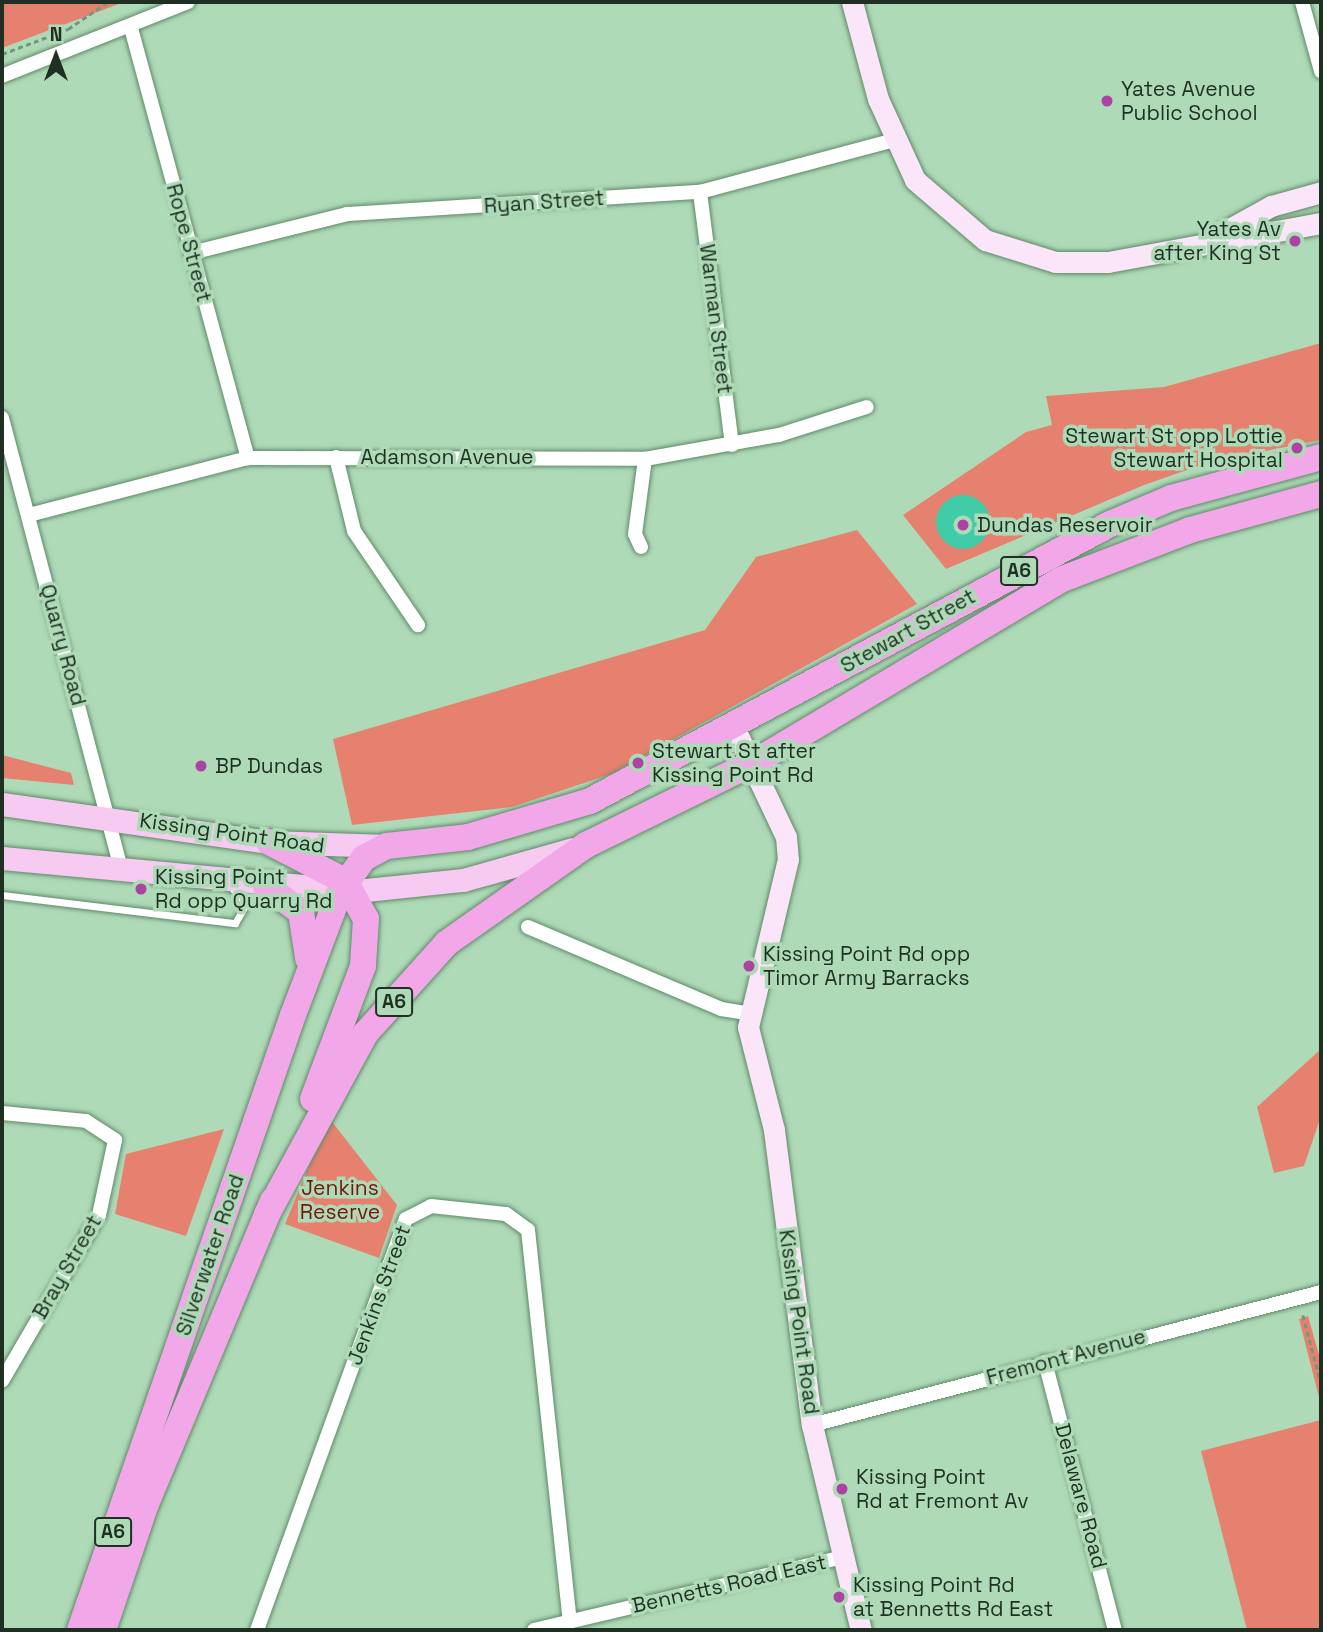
<!DOCTYPE html>
<style>
body{margin:0}
#map{position:relative;width:1323px;height:1632px;overflow:hidden;background:#aedab7;font-family:"Space Grotesk",sans-serif}
div>[style]{position:absolute}
[style*='--x']{left:calc(var(--x)*1px);top:calc(var(--y)*1px);width:calc(var(--w)*1px);rotate:calc(var(--a)*1deg)}
.green>*{inset:0;background:#e7816f}
.building>*{inset:0;background:#3fcca6}
.round{border-radius:50%}
.path>*{height:2.5px;margin-top:-1.25px;transform-origin:0;background:repeating-linear-gradient(90deg,#75977c 0 5px,transparent 0 8.5px)}
.roads{filter:drop-shadow(0 0 2px #608969) drop-shadow(0 0 2px #608969)}
.lane>*{height:7px;margin:-3.5px;padding:0 3.5px;transform-origin:3.5px;border-radius:3.5px;background:#fff}
.street>*{height:14px;margin:-7px;padding:0 7px;transform-origin:7px;border-radius:7px;background:#fff}
.secondary>*{height:21px;margin:-10.5px;padding:0 10.5px;transform-origin:10.5px;border-radius:10.5px;background:#fbe5f8}
.primary>*{height:23px;margin:-11.5px;padding:0 11.5px;transform-origin:11.5px;border-radius:11.5px;background:#f7caf1}
.highway>*{height:26px;margin:-13px;padding:0 13px;transform-origin:13px;border-radius:13px;background:#f1a7e8}
.dots>*{width:19px;height:19px;translate:-50% -50%;box-sizing:border-box;border:4px solid #aedab7;border-radius:50%}
span{translate:-50% -50%;white-space:nowrap;text-align:center;line-height:1.15;-webkit-text-stroke:7px #aedab7;paint-order:stroke}
.shield-label span{padding:2px 5px;background:#aedab7;border:2px solid;border-radius:5px;-webkit-text-stroke-width:0}
.shield-label{font-size:19px;color:#1f3023;font-weight:700}
.poi-label{font-size:21px;color:#1f3023}
.left{translate:0 -50%;text-align:left}
.right{translate:-100% -50%;text-align:right}
.street-label{font-size:21px;color:#1f3023}
.park-label{font-size:21px;color:#74160a}
.frame{position:absolute;inset:0;border:4px solid #1f3023;pointer-events:none}
.north{position:absolute;left:21px;top:21px;width:70px;height:70px;-webkit-text-stroke:5px #aedab7;paint-order:stroke;rotate:0deg;font-size:19px;font-weight:700;line-height:28px;text-align:center;color:#1f3023}
.north::after{content:'';display:block;margin:auto;width:24px;height:32px;background:#1f3023;clip-path:polygon(50% 0,100% 100%,50% 72%,0 100%)}
</style>
<div id="map">
<div class="green">
<div style="clip-path:polygon(2px 2px,124px 2px,2px 48px)"></div>
<div style="clip-path:polygon(1321px 343px,1321px 440px,1210px 462px,1144px 485px,946px 569px,903px 515px,1026px 432px,1052px 425px,1046px 396px,1164px 387px)"></div>
<div style="clip-path:polygon(857px 530px,917px 604px,611px 774px,512px 807px,352px 825px,333px 739px,705px 630px,756px 557px)"></div>
<div style="clip-path:polygon(2px 755px,71px 773px,74px 785px,2px 778px)"></div>
<div style="clip-path:polygon(1320px 1050px,1321px 1116px,1304px 1166px,1274px 1173px,1257px 1107px)"></div>
<div style="clip-path:polygon(329px 1118px,397px 1205px,379px 1258px,285px 1224px)"></div>
<div style="clip-path:polygon(224px 1129px,186px 1236px,115px 1214px,126px 1154px)"></div>
<div style="clip-path:polygon(1308px 1316px,1321px 1362px,1321px 1405px,1299px 1319px)"></div>
<div style="clip-path:polygon(1321px 1420px,1321px 1630px,1247px 1630px,1201px 1451px)"></div>
</div>
<div class="building">
<div class="round" style="left:936px;top:495px;width:54px;height:54px"></div>
</div>
<div class="path">
<div style="--x:2;--y:54;--w:71;--a:-20.7"></div>
<div style="--x:68;--y:29;--w:48;--a:-34"></div>
<div style="--x:1303;--y:1315;--w:69;--a:75"></div>
</div>
<div class="roads">
<div class="lane">
<div style="--x:2;--y:895;--w:235;--a:6.9"></div>
<div style="--x:235;--y:923;--w:22;--a:-60"></div>
<div style="--x:246;--y:904;--w:23;--a:-131"></div>
</div>
<div class="street">
<div style="--x:1302;--y:2;--w:72;--a:74.6"></div>
<div style="--x:131;--y:28;--w:446;--a:74.8"></div>
<div style="--x:2;--y:76;--w:200;--a:-21.7"></div>
<div style="--x:700;--y:192;--w:255;--a:82.8"></div>
<div style="--x:191;--y:253;--w:161;--a:-14"></div>
<div style="--x:347;--y:214;--w:354;--a:-3.6"></div>
<div style="--x:700;--y:192;--w:201;--a:-15"></div>
<div style="--x:2;--y:418;--w:470;--a:75.2"></div>
<div style="--x:336;--y:457;--w:76;--a:76.3"></div>
<div style="--x:354;--y:531;--w:114;--a:55.8"></div>
<div style="--x:29;--y:515;--w:226;--a:-14.6"></div>
<div style="--x:248;--y:458;--w:397;--a:0.1"></div>
<div style="--x:645;--y:459;--w:136;--a:-10.2"></div>
<div style="--x:779;--y:435;--w:92;--a:-17.7"></div>
<div style="--x:641;--y:547;--w:14;--a:-115"></div>
<div style="--x:635;--y:534;--w:76;--a:-82.4"></div>
<div style="--x:528;--y:927;--w:210;--a:23"></div>
<div style="--x:721;--y:1009;--w:26;--a:9"></div>
<div style="--x:2;--y:1113;--w:84;--a:5.4"></div>
<div style="--x:86;--y:1121;--w:35;--a:33"></div>
<div style="--x:115;--y:1140;--w:77;--a:102"></div>
<div style="--x:99;--y:1215;--w:192;--a:120.3"></div>
<div style="--x:1045;--y:1362;--w:277;--a:75.4"></div>
<div style="--x:812;--y:1425;--w:526;--a:-14.64"></div>
<div style="--x:257;--y:1630;--w:437;--a:-70.1"></div>
<div style="--x:406;--y:1219;--w:28;--a:-27"></div>
<div style="--x:431;--y:1206;--w:75;--a:6.1"></div>
<div style="--x:506;--y:1214;--w:27;--a:36"></div>
<div style="--x:528;--y:1230;--w:394;--a:83.9"></div>
<div style="--x:534;--y:1630;--w:317;--a:-13.3"></div>
</div>
<div class="secondary">
<div style="--x:852;--y:2;--w:100;--a:75"></div>
<div style="--x:878;--y:99;--w:89;--a:65.4"></div>
<div style="--x:915;--y:180;--w:92;--a:40.6"></div>
<div style="--x:985;--y:240;--w:73;--a:17.4"></div>
<div style="--x:1055;--y:262;--w:53;--a:0"></div>
<div style="--x:1108;--y:262;--w:217;--a:-10.4"></div>
<div style="--x:1217;--y:236;--w:62;--a:-29.1"></div>
<div style="--x:1271;--y:206;--w:52;--a:-15.6"></div>
<div style="--x:734;--y:727;--w:122;--a:64.7"></div>
<div style="--x:786;--y:837;--w:22;--a:85"></div>
<div style="--x:788;--y:859;--w:173;--a:103.4"></div>
<div style="--x:748;--y:1027;--w:106;--a:75.8"></div>
<div style="--x:774;--y:1130;--w:297;--a:82.7"></div>
<div style="--x:812;--y:1425;--w:211;--a:76.6"></div>
</div>
<div class="primary">
<div style="--x:2;--y:804;--w:270;--a:8.1"></div>
<div style="--x:269;--y:842;--w:118;--a:1.9"></div>
<div style="--x:2;--y:858;--w:356;--a:5.3"></div>
<div style="--x:356;--y:891;--w:108;--a:-5.9"></div>
<div style="--x:463;--y:880;--w:114;--a:-15.7"></div>
</div>
<div class="highway">
<div style="--x:269;--y:842;--w:85;--a:27.2"></div>
<div style="--x:345;--y:881;--w:43;--a:61.1"></div>
<div style="--x:366;--y:919;--w:47;--a:93.7"></div>
<div style="--x:363;--y:966;--w:142;--a:110.6"></div>
<div style="--x:266;--y:886;--w:44;--a:36.6"></div>
<div style="--x:301;--y:912;--w:47;--a:81.3"></div>
<div style="--x:267;--y:1214;--w:205;--a:-61.4"></div>
<div style="--x:365;--y:1034;--w:122;--a:-48"></div>
<div style="--x:447;--y:943;--w:170;--a:-35.2"></div>
<div style="--x:586;--y:845;--w:188;--a:-26.2"></div>
<div style="--x:755;--y:762;--w:355;--a:-30.8"></div>
<div style="--x:1060;--y:580;--w:139;--a:-21"></div>
<div style="--x:1190;--y:530;--w:136;--a:-15.4"></div>
<div style="--x:80;--y:1630;--w:651;--a:-70.9"></div>
<div style="--x:293;--y:1015;--w:133;--a:-69.2"></div>
<div style="--x:340;--y:891;--w:41;--a:-54"></div>
<div style="--x:364;--y:858;--w:26;--a:-28"></div>
<div style="--x:387;--y:846;--w:81;--a:-6.3"></div>
<div style="--x:468;--y:837;--w:127;--a:-16.4"></div>
<div style="--x:590;--y:801;--w:589;--a:-28.04"></div>
<div style="--x:1110;--y:524;--w:66;--a:-23.1"></div>
<div style="--x:1171;--y:498;--w:156;--a:-15.3"></div>
<div style="--x:103;--y:1630;--w:133;--a:-71.2"></div>
<div style="--x:146;--y:1504;--w:329;--a:-67.3"></div>
</div>
</div>
<div class="dots">
<div style="left:1107px;top:101px;background:#ac42a3"></div>
<div style="left:1295px;top:241px;background:#ac42a3"></div>
<div style="left:1297px;top:448px;background:#ac42a3"></div>
<div style="left:963px;top:525px;background:#ac42a3"></div>
<div style="left:638px;top:763px;background:#ac42a3"></div>
<div style="left:201px;top:766px;background:#ac42a3"></div>
<div style="left:141px;top:889px;background:#ac42a3"></div>
<div style="left:749px;top:966px;background:#ac42a3"></div>
<div style="left:842px;top:1489px;background:#ac42a3"></div>
<div style="left:839px;top:1597px;background:#ac42a3"></div>
</div>
<div class="shield-label">
<span style="left:1019px;top:571px">A6</span>
<span style="left:394px;top:1002px">A6</span>
<span style="left:113px;top:1532px">A6</span>
</div>
<div class="poi-label">
<span class="left" style="left:1121px;top:101px">Yates Avenue<br>Public School</span>
<span class="right" style="left:1281px;top:241px">Yates Av<br>after King St</span>
<span class="right" style="left:1283px;top:448px">Stewart St opp Lottie<br>Stewart Hospital</span>
<span class="left" style="left:977px;top:525px">Dundas Reservoir</span>
<span class="left" style="left:652px;top:763px">Stewart St after<br>Kissing Point Rd</span>
<span class="left" style="left:215px;top:766px">BP Dundas</span>
<span class="left" style="left:155px;top:889px">Kissing Point<br>Rd opp Quarry Rd</span>
<span class="left" style="left:763px;top:966px">Kissing Point Rd opp<br>Timor Army Barracks</span>
<span class="left" style="left:856px;top:1489px">Kissing Point<br>Rd at Fremont Av</span>
<span class="left" style="left:853px;top:1597px">Kissing Point Rd<br>at Bennetts Rd East</span>
</div>
<div class="street-label">
<span style="left:544px;top:202px;rotate:-4deg">Ryan Street</span>
<span style="left:189px;top:243px;rotate:75deg">Rope Street</span>
<span style="left:716px;top:319px;rotate:83deg">Warman Street</span>
<span style="left:447px;top:457px">Adamson Avenue</span>
<span style="left:908px;top:631px;rotate:-29deg">Stewart Street</span>
<span style="left:63px;top:645px;rotate:75deg">Quarry Road</span>
<span style="left:232px;top:833px;rotate:8deg">Kissing Point Road</span>
<span style="left:210px;top:1255px;rotate:-71deg">Silverwater Road</span>
<span style="left:67px;top:1267px;rotate:-60deg">Bray Street</span>
<span style="left:379px;top:1295px;rotate:-70deg">Jenkins Street</span>
<span style="left:799px;top:1322px;rotate:82deg">Kissing Point Road</span>
<span style="left:1066px;top:1357px;rotate:-15deg">Fremont Avenue</span>
<span style="left:1081px;top:1496px;rotate:75deg">Delaware Road</span>
<span style="left:729px;top:1584px;rotate:-13deg">Bennetts Road East</span>
</div>
<div class="park-label">
<span style="left:340px;top:1200px">Jenkins<br>Reserve</span>
</div>
<div class="frame"></div>
<div class="north">N</div>
</div>
